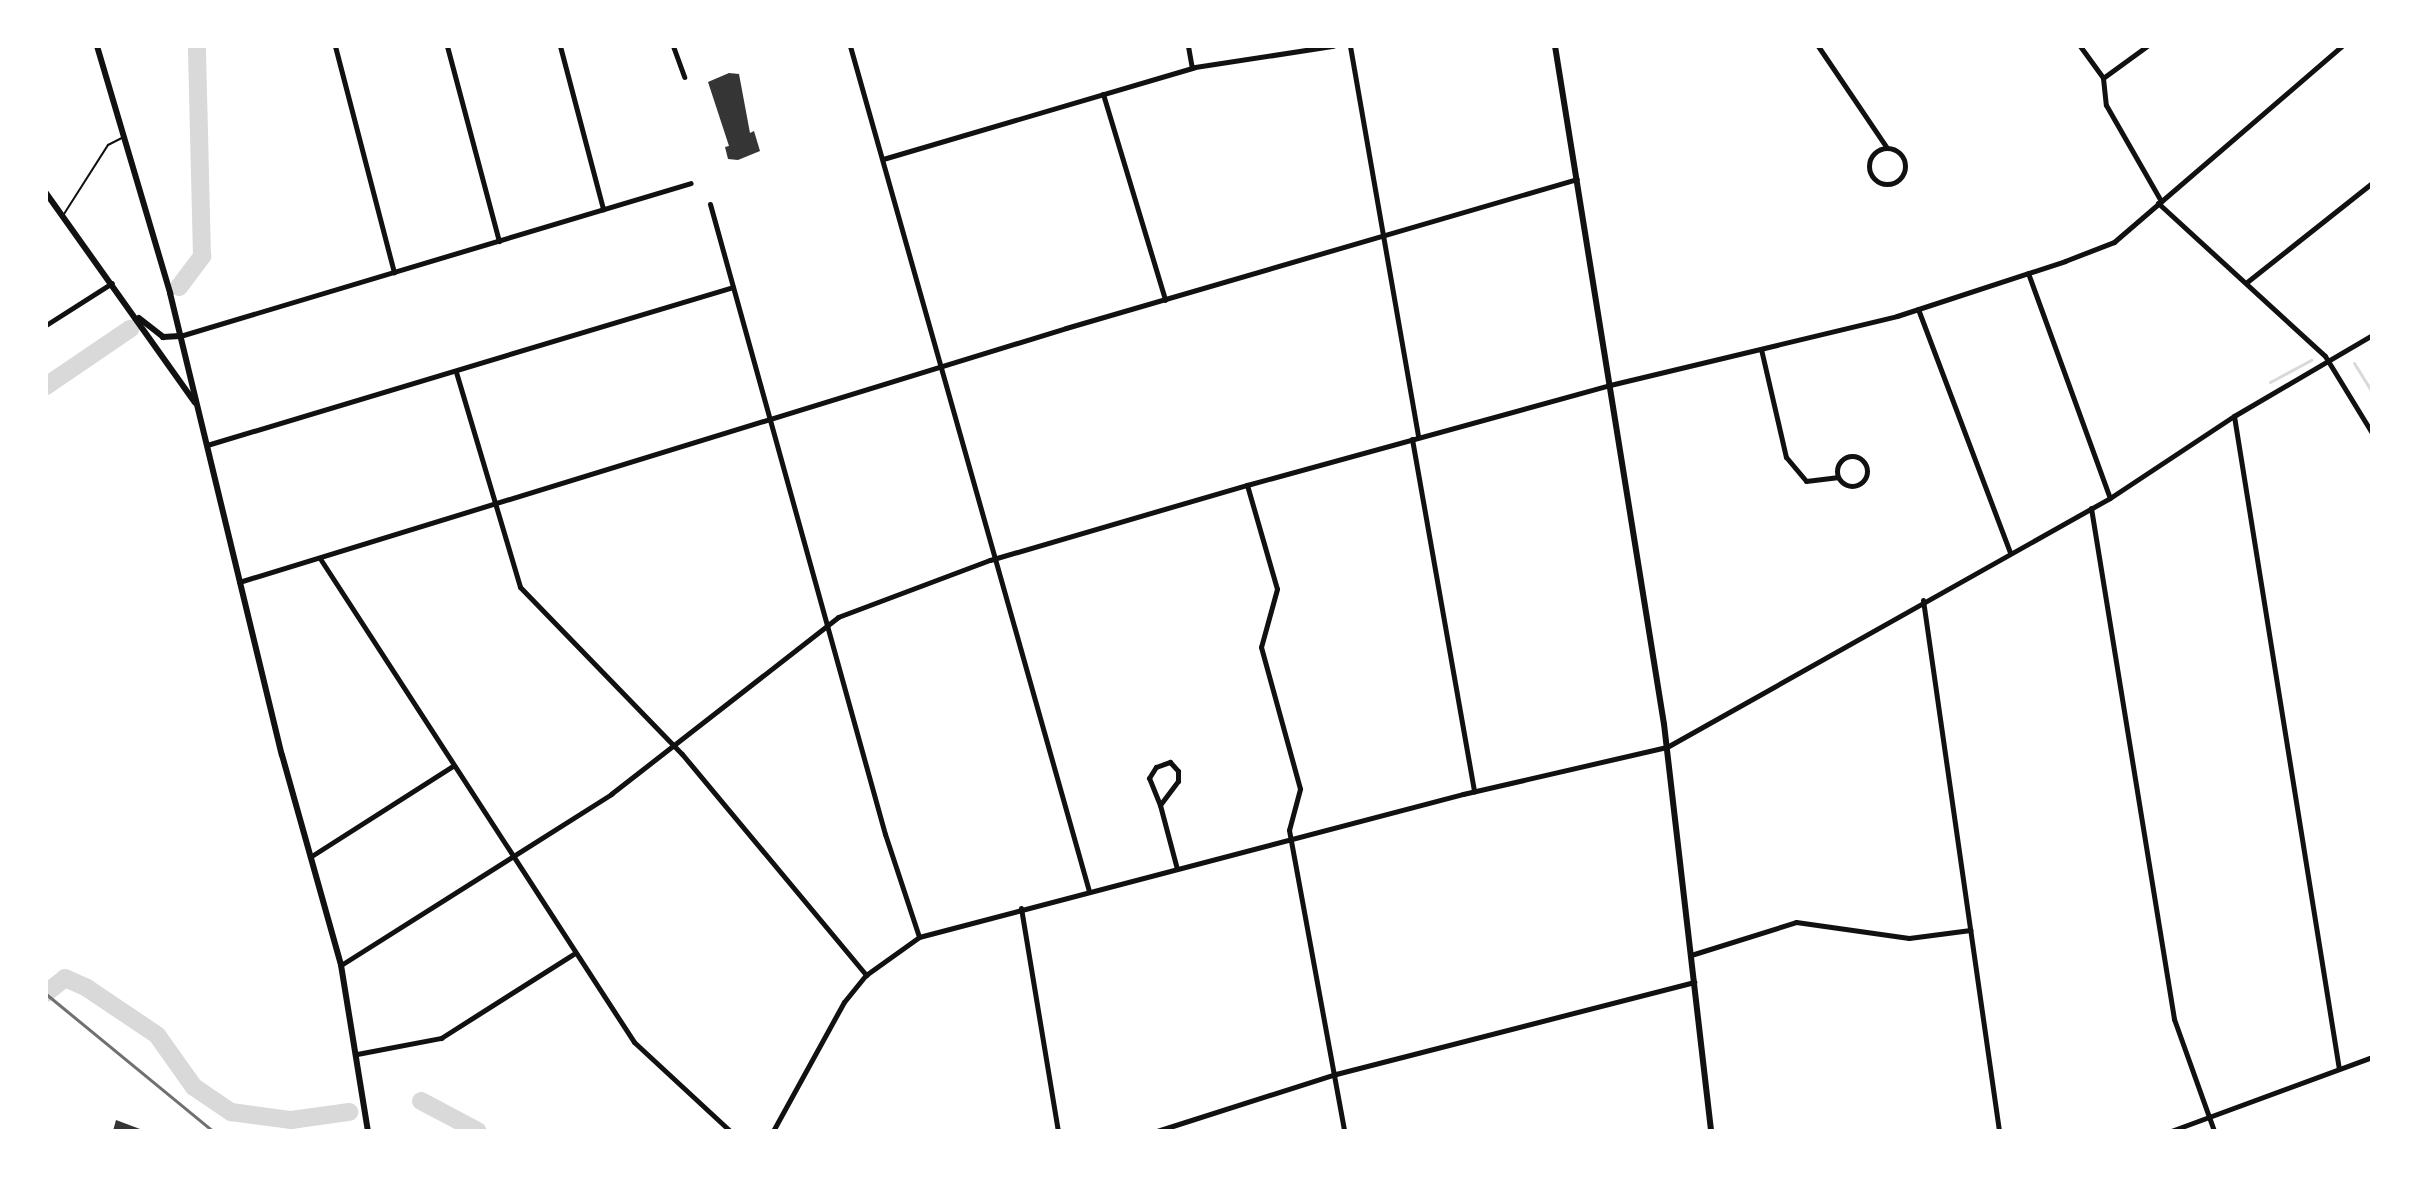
<!DOCTYPE html>
<style>
body{margin:0}
#map{position:relative;width:2418px;height:1177px;overflow:hidden;background:#fff;font-family:Georgia,serif}
div>[style]{position:absolute}
[style*='--x']{left:calc(var(--x)*1px);top:calc(var(--y)*1px);width:calc(var(--w)*1px);rotate:calc(var(--a)*1deg)}
.stream>*{height:3px;margin:-1.5px;padding:0 1.5px;transform-origin:1.5px;border-radius:1.5px;background:#d9d9d9}
.river>*{height:18px;margin:-9px;padding:0 9px;transform-origin:9px;border-radius:9px;background:#d9d9d9}
.building>*{inset:0;background:#353535}
.service>*{height:2px;margin:-1px;padding:0 1px;transform-origin:1px;border-radius:1px;background:#111}
.minor>*{height:5px;margin:-2.5px;padding:0 2.5px;transform-origin:2.5px;border-radius:2.5px;background:#111}
.minor>.ring{margin:-2.5px;padding:0;box-sizing:content-box;background:none;border:5px solid #111;border-radius:50%}
.tertiary>*{height:6px;margin:-3px;padding:0 3px;transform-origin:3px;border-radius:3px;background:#111}
.rail>*{height:3px;margin:-1.5px;padding:0 1.5px;transform-origin:1.5px;border-radius:1.5px;background:#707070}
span{translate:-50% -50%;white-space:nowrap;text-align:center;line-height:1.15;-webkit-text-stroke:8px #fff;paint-order:stroke}
.frame{position:absolute;inset:0;border:48px solid #fff;pointer-events:none}
</style>
<div id="map">
<div class="stream">
<div style="--x:2354;--y:363;--w:34;--a:58"></div>
<div style="--x:2270;--y:382;--w:47;--a:-28.2"></div>
</div>
<div class="river">
<div style="--x:179;--y:287;--w:39;--a:-53"></div>
<div style="--x:202;--y:256;--w:210;--a:-91.4"></div>
<div style="--x:46;--y:386;--w:102;--a:-34.2"></div>
<div style="--x:46;--y:993;--w:24;--a:-38"></div>
<div style="--x:65;--y:978;--w:24;--a:24"></div>
<div style="--x:87;--y:988;--w:84;--a:33.9"></div>
<div style="--x:157;--y:1035;--w:64;--a:54.6"></div>
<div style="--x:194;--y:1087;--w:45;--a:34"></div>
<div style="--x:231;--y:1112;--w:61;--a:7.6"></div>
<div style="--x:291;--y:1120;--w:59;--a:-7.9"></div>
<div style="--x:421;--y:1101;--w:64;--a:27.8"></div>
</div>
<div class="building">
<div style="clip-path:polygon(729px 73px,739px 74px,750px 133px,754px 131px,760px 151px,738px 160px,728px 159px,725px 147px,729px 146px,708px 82px)"></div>
<div style="clip-path:polygon(116px 1120px,140px 1129px,139px 1131px,113px 1131px)"></div>
</div>
<div class="service">
<div style="--x:64;--y:214;--w:82;--a:-57.5"></div>
<div style="--x:108;--y:145;--w:16;--a:-27"></div>
</div>
<div class="minor">
<div style="--x:335;--y:46;--w:234;--a:75.4"></div>
<div style="--x:447;--y:46;--w:202;--a:75.1"></div>
<div style="--x:560;--y:46;--w:169;--a:75.2"></div>
<div style="--x:673;--y:46;--w:33;--a:70"></div>
<div style="--x:850;--y:46;--w:878;--a:74.21"></div>
<div style="--x:1188;--y:46;--w:22;--a:80"></div>
<div style="--x:1350;--y:46;--w:397;--a:80.1"></div>
<div style="--x:1818;--y:46;--w:123;--a:55.9"></div>
<div style="--x:2080;--y:46;--w:39;--a:54"></div>
<div style="--x:2103;--y:78;--w:27;--a:84"></div>
<div style="--x:2106;--y:105;--w:111;--a:60.2"></div>
<div style="--x:2103;--y:78;--w:54;--a:-36"></div>
<div style="--x:1103;--y:94;--w:215;--a:73.2"></div>
<div class="ring" style="left:1869px;top:148px;width:31px;height:31px"></div>
<div style="--x:883;--y:159;--w:325;--a:-16.4"></div>
<div style="--x:1195;--y:67;--w:140;--a:-8.7"></div>
<div style="--x:2158;--y:203;--w:226;--a:42.5"></div>
<div style="--x:2325;--y:356;--w:90;--a:58.6"></div>
<div style="--x:710;--y:204;--w:654;--a:74.48"></div>
<div style="--x:885;--y:834;--w:108;--a:71.7"></div>
<div style="--x:2028;--y:273;--w:239;--a:70"></div>
<div style="--x:2247;--y:282;--w:159;--a:-38.4"></div>
<div style="--x:1918;--y:309;--w:260;--a:69.3"></div>
<div style="--x:46;--y:325;--w:78;--a:-32.5"></div>
<div style="--x:180;--y:336;--w:533;--a:-16.67"></div>
<div style="--x:1761;--y:349;--w:111;--a:77"></div>
<div style="--x:1786;--y:457;--w:31;--a:50"></div>
<div style="--x:1806;--y:481;--w:31;--a:-7"></div>
<div style="--x:456;--y:372;--w:224;--a:73.4"></div>
<div style="--x:520;--y:587;--w:233;--a:45.9"></div>
<div style="--x:682;--y:754;--w:288;--a:50.2"></div>
<div style="--x:2234;--y:416;--w:661;--a:80.87"></div>
<div style="--x:1412;--y:439;--w:358;--a:80"></div>
<div style="--x:207;--y:445;--w:549;--a:-16.72"></div>
<div class="ring" style="left:1837px;top:456px;width:25px;height:25px"></div>
<div style="--x:1247;--y:485;--w:108;--a:73.9"></div>
<div style="--x:1277;--y:589;--w:60;--a:105.4"></div>
<div style="--x:1261;--y:647;--w:147;--a:74.6"></div>
<div style="--x:1300;--y:789;--w:42;--a:105"></div>
<div style="--x:1289;--y:830;--w:306;--a:79.6"></div>
<div style="--x:2091;--y:508;--w:518;--a:80.77"></div>
<div style="--x:2174;--y:1019;--w:119;--a:70.3"></div>
<div style="--x:321;--y:560;--w:575;--a:57"></div>
<div style="--x:634;--y:1042;--w:131;--a:42.8"></div>
<div style="--x:239;--y:582;--w:865;--a:-17.07"></div>
<div style="--x:1066;--y:328;--w:532;--a:-16.26"></div>
<div style="--x:1923;--y:600;--w:536;--a:81.85"></div>
<div style="--x:1160;--y:805;--w:29;--a:-112"></div>
<div style="--x:1149;--y:778;--w:13;--a:-58"></div>
<div style="--x:1156;--y:767;--w:15;--a:-20"></div>
<div style="--x:1170;--y:762;--w:12;--a:48"></div>
<div style="--x:1178;--y:771;--w:10;--a:90"></div>
<div style="--x:1178;--y:781;--w:30;--a:127"></div>
<div style="--x:1160;--y:805;--w:66;--a:75.1"></div>
<div style="--x:310;--y:857;--w:169;--a:-32.5"></div>
<div style="--x:1021;--y:908;--w:226;--a:80.6"></div>
<div style="--x:1691;--y:955;--w:110;--a:-17.4"></div>
<div style="--x:1796;--y:922;--w:114;--a:8.1"></div>
<div style="--x:1909;--y:938;--w:62;--a:-7.5"></div>
<div style="--x:341;--y:965;--w:320;--a:-32.3"></div>
<div style="--x:611;--y:794;--w:288;--a:-37.9"></div>
<div style="--x:838;--y:617;--w:162;--a:-20.6"></div>
<div style="--x:990;--y:560;--w:268;--a:-16.3"></div>
<div style="--x:1247;--y:485;--w:377;--a:-15.4"></div>
<div style="--x:1610;--y:385;--w:295;--a:-13.5"></div>
<div style="--x:1897;--y:316;--w:177;--a:-18.1"></div>
<div style="--x:2065;--y:261;--w:53;--a:-21.2"></div>
<div style="--x:2114;--y:242;--w:301;--a:-40.7"></div>
<div style="--x:357;--y:1054;--w:86;--a:-10.8"></div>
<div style="--x:441;--y:1038;--w:159;--a:-32.4"></div>
<div style="--x:773;--y:1131;--w:147;--a:-61.2"></div>
<div style="--x:844;--y:1002;--w:35;--a:-51"></div>
<div style="--x:866;--y:975;--w:65;--a:-35.6"></div>
<div style="--x:919;--y:937;--w:562;--a:-14.73"></div>
<div style="--x:1463;--y:794;--w:209;--a:-13"></div>
<div style="--x:1667;--y:747;--w:508;--a:-29.34"></div>
<div style="--x:2110;--y:498;--w:149;--a:-33.5"></div>
<div style="--x:2234;--y:416;--w:160;--a:-30.4"></div>
<div style="--x:1157;--y:1131;--w:188;--a:-17.7"></div>
<div style="--x:1336;--y:1074;--w:370;--a:-14.4"></div>
<div style="--x:2171;--y:1131;--w:214;--a:-20.2"></div>
</div>
<div class="tertiary">
<div style="--x:97;--y:46;--w:258;--a:73.5"></div>
<div style="--x:170;--y:293;--w:475;--a:76.4"></div>
<div style="--x:282;--y:755;--w:218;--a:74.3"></div>
<div style="--x:341;--y:965;--w:168;--a:80.8"></div>
<div style="--x:1555;--y:46;--w:687;--a:80.87"></div>
<div style="--x:1664;--y:724;--w:410;--a:83.4"></div>
<div style="--x:46;--y:193;--w:257;--a:54.6"></div>
<div style="--x:139;--y:318;--w:31;--a:38"></div>
<div style="--x:163;--y:337;--w:17;--a:-3"></div>
</div>
<div class="rail">
<div style="--x:46;--y:994;--w:216;--a:39.4"></div>
</div>
<div class="frame"></div>
</div>
